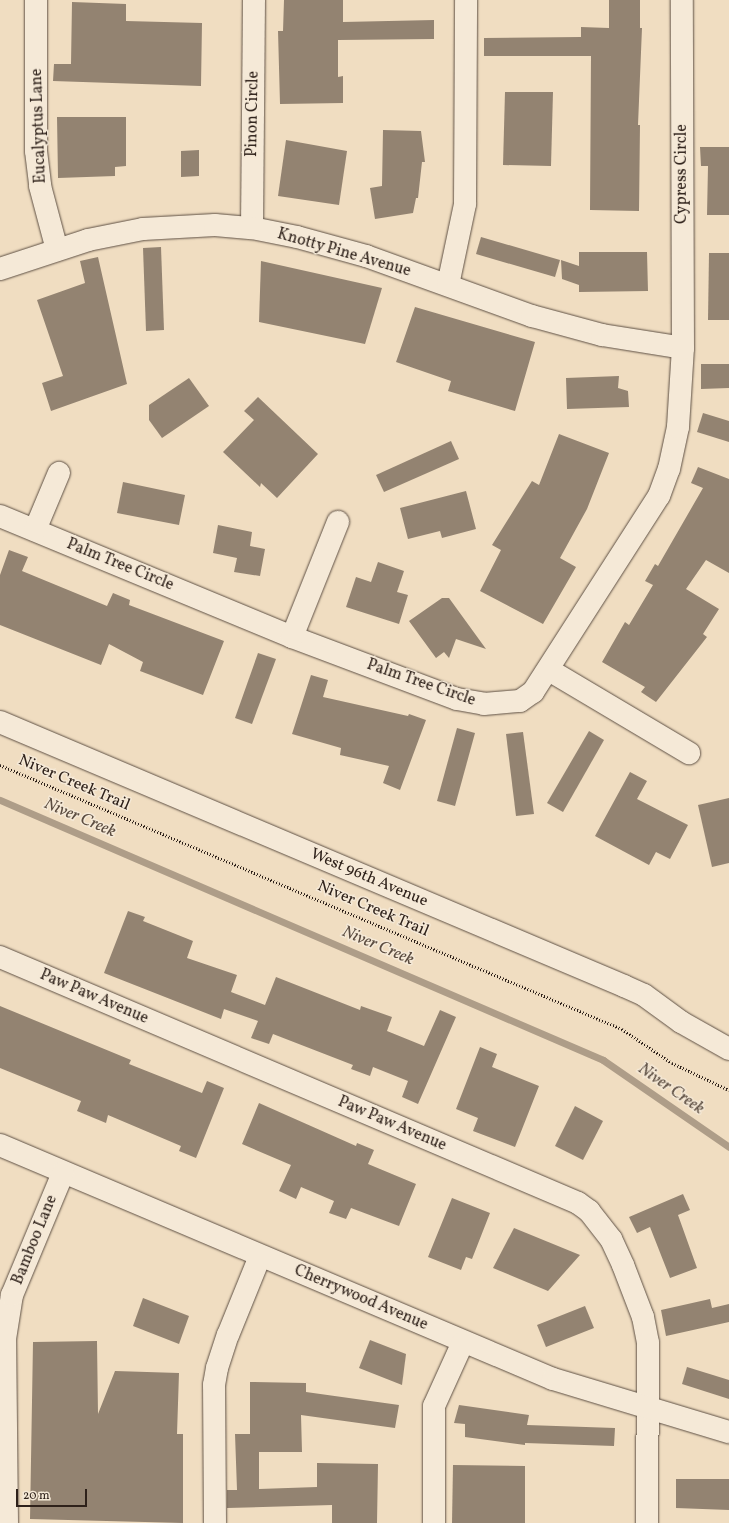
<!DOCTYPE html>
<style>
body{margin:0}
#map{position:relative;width:729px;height:1523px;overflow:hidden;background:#f0ddc1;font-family:Vollkorn,serif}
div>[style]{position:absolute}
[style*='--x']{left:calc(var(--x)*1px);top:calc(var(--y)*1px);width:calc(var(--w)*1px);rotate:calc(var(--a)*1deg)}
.stream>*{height:7px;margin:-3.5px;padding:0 3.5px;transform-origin:3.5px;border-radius:3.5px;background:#ae9d88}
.building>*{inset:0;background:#938371}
.path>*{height:2.5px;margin-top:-1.25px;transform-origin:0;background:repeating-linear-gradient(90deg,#2e211a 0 1px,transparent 0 3px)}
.roads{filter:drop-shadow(0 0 1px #5e5044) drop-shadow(0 0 1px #5e5044)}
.minor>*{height:22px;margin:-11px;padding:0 11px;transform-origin:11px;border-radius:11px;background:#f5e9d7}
.tertiary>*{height:22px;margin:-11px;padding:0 11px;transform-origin:11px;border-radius:11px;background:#f5e9d7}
span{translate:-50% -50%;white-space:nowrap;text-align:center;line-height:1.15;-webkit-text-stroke:3px #f5e9d7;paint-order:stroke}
.street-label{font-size:16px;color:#2e211a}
.water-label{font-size:17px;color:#5b4c40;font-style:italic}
.scale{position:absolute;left:16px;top:1489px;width:71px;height:18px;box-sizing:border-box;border:2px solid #2e211a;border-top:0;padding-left:5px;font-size:12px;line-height:14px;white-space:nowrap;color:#2e211a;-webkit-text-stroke:3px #f5e9d7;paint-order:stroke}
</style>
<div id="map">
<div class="stream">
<div style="--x:0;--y:800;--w:657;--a:23.32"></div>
<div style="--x:603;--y:1060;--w:153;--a:34.6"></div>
</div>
<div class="building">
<div style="clip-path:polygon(284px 0,343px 0,343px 22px,434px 20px,434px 39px,338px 40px,338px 77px,343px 76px,343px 103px,280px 104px,278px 31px,283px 31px)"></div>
<div style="clip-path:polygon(609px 0,640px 0,640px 28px,642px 28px,638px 125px,640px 125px,639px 211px,590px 210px,591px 56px,484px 56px,484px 38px,581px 37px,581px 27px,609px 28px)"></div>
<div style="clip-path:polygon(72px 2px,126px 4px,126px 21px,202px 23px,201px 86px,53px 81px,54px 64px,71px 64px)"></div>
<div style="clip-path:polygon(505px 92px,553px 92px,551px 166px,503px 165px)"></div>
<div style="clip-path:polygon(57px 117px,126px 117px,126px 166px,115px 167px,115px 176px,58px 178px)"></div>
<div style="clip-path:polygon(383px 130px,421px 131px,425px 162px,422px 162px,418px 198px,416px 198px,413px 213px,375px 219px,370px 188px,382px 186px)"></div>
<div style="clip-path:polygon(286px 140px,347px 151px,339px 205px,278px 196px)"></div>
<div style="clip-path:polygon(700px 147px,729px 147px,729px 215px,707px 215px,708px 166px,701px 166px)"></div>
<div style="clip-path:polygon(199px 150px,199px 176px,181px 177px,181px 151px)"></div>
<div style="clip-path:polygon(481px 237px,560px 260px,555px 277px,476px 254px)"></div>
<div style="clip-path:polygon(161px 247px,164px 330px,146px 331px,143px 248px)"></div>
<div style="clip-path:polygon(579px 252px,647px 252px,648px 291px,579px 292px,579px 285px,562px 279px,561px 260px,579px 266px)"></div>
<div style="clip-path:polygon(709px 253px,729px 253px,729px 320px,708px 320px)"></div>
<div style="clip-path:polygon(98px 257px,127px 384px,51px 411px,42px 383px,63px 376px,37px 300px,85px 283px,80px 261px)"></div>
<div style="clip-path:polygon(261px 261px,382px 288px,365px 344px,259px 322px)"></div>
<div style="clip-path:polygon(415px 307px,535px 342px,515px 411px,448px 391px,451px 381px,396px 362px)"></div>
<div style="clip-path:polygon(701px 364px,729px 364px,729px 388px,701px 389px)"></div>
<div style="clip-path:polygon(619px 376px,618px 388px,628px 391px,629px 407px,567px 409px,566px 378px)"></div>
<div style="clip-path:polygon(189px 378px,209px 406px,162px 438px,149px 420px,149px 405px)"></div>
<div style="clip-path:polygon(258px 397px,318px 454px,277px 498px,261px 483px,260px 487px,223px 452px,254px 420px,244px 411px)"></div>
<div style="clip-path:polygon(703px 413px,729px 421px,729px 442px,697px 432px)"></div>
<div style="clip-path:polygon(559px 434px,609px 453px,587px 509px,560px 558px,576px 567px,543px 624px,480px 591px,501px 550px,492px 545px,532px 481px,539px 485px)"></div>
<div style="clip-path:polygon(451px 441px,459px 459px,384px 492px,376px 475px)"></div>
<div style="clip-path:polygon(698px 467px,729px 479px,729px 573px,706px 560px,686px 589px,719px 609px,703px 634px,707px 637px,656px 702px,641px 692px,645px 687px,602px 662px,625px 622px,629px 625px,653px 585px,645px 581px,655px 564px,658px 566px,703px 488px,691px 483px)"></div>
<div style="clip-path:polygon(123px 482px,185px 495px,179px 525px,117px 513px)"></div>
<div style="clip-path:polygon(466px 491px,476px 529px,442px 538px,440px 531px,408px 539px,400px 508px)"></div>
<div style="clip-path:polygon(218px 525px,252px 532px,250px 546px,265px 549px,260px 576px,234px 572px,237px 558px,213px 553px)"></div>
<div style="clip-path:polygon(9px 550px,28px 557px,22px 571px,107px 606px,113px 593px,130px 600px,129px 605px,224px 641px,203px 695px,140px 671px,143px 662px,109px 644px,101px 665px,0 625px,0 575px)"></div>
<div style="clip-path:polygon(378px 562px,404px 571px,397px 592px,408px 595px,399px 624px,346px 607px,356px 577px,371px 582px)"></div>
<div style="clip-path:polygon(442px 598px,449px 598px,486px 649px,456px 639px,449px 658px,444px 652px,436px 658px,409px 621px)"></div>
<div style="clip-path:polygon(258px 653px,276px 659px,252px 724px,235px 718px)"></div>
<div style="clip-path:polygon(311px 675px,328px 680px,323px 697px,408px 716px,409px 714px,426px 720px,400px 790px,383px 783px,389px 766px,340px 755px,341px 748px,292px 734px)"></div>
<div style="clip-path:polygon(457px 728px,475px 733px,455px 806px,437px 801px)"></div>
<div style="clip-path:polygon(589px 731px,604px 740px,563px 812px,547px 803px)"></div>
<div style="clip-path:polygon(523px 732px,534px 814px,516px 816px,506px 734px)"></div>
<div style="clip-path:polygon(630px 772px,647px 781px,637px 799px,688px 825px,670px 859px,656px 852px,649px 865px,595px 836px)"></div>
<div style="clip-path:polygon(729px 798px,729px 863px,712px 867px,698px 805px)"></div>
<div style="clip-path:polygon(128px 911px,145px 917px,143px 921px,193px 941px,187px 958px,237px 975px,231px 992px,265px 1005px,276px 977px,360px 1010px,361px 1006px,392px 1017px,387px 1031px,424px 1046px,440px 1010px,456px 1017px,418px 1104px,402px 1097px,408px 1081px,373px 1067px,370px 1076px,351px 1069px,353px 1065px,273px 1034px,269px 1044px,251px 1038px,258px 1021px,224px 1009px,221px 1019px,104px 973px)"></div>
<div style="clip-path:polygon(0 1006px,131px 1060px,129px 1064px,202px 1093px,207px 1081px,224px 1088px,196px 1158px,179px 1151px,181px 1146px,108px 1115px,106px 1123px,77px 1111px,81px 1101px,0 1068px)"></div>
<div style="clip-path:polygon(480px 1047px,497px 1054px,492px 1067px,539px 1086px,515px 1147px,473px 1131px,478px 1118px,456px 1109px)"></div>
<div style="clip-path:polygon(259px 1103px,356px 1146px,357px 1143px,374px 1150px,368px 1164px,416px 1184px,399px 1226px,351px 1208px,346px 1219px,329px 1213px,334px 1201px,301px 1187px,296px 1199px,279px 1191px,291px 1165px,242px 1144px)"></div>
<div style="clip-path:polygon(575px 1106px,603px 1121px,583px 1160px,555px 1146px)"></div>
<div style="clip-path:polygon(683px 1194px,690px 1210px,678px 1215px,697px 1268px,670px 1278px,650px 1227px,637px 1233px,629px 1217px)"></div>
<div style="clip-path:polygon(452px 1198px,490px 1213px,472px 1259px,466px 1257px,461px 1270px,428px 1257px)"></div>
<div style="clip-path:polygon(514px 1228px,580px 1255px,548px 1291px,493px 1268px)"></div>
<div style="clip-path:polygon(143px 1298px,189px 1316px,179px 1344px,133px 1326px)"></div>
<div style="clip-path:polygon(710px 1299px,712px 1308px,729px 1304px,729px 1322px,666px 1336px,661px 1310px)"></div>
<div style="clip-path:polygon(585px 1306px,594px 1328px,546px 1347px,537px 1325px)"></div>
<div style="clip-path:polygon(370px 1340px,406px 1354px,402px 1385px,359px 1368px)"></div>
<div style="clip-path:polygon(97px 1341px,98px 1414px,115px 1371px,179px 1373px,177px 1434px,183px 1434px,183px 1523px,30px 1519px,33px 1342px)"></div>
<div style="clip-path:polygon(687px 1367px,729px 1380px,729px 1399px,682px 1384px)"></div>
<div style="clip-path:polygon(250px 1382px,306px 1383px,306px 1392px,399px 1405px,395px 1428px,301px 1415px,302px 1452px,259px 1452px,259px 1489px,317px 1487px,317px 1463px,378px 1464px,377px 1523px,332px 1523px,332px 1505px,227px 1508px,227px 1490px,237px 1490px,235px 1434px,250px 1434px)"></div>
<div style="clip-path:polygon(459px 1405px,529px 1415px,527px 1425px,615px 1428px,614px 1446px,525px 1443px,525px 1445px,465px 1437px,465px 1424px,454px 1423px)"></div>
<div style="clip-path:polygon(453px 1465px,525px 1466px,525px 1523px,452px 1523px)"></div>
<div style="clip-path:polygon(676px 1479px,729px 1479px,729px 1510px,676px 1508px)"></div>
</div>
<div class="path">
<div style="--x:0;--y:765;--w:676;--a:23"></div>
<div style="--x:622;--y:1029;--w:60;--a:34.2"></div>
<div style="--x:672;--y:1063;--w:63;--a:25.3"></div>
</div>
<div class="roads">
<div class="minor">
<div style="--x:36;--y:0;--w:151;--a:90"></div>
<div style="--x:36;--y:151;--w:35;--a:83"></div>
<div style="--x:40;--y:186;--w:66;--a:75.1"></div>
<div style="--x:252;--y:228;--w:228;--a:-89.5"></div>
<div style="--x:0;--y:269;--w:93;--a:-18.2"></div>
<div style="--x:88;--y:240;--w:56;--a:-11.3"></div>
<div style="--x:143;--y:229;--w:72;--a:-3.2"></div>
<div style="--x:215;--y:225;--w:37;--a:5"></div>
<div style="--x:252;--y:228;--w:46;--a:11.3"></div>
<div style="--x:297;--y:237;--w:72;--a:15.4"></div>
<div style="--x:366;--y:256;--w:177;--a:19.9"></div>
<div style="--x:532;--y:316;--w:73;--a:15.2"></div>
<div style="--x:602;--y:335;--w:82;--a:9.1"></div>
<div style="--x:448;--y:285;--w:83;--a:-78.1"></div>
<div style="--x:465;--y:204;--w:204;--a:-89.7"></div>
<div style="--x:0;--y:516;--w:316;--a:22.5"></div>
<div style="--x:292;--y:637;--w:176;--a:20.6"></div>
<div style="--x:457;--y:699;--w:27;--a:10"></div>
<div style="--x:484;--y:704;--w:36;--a:-5"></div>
<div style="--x:520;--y:701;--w:16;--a:-35"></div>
<div style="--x:533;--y:692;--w:233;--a:-57.3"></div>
<div style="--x:659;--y:496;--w:29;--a:-70"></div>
<div style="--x:669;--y:469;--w:43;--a:-77.9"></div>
<div style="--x:678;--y:427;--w:79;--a:-86.4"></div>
<div style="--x:683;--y:348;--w:348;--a:-90.2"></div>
<div style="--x:35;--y:530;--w:62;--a:-67.2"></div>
<div style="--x:292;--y:637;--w:124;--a:-68.2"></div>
<div style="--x:549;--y:670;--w:163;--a:30.7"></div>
<div style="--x:0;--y:957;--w:628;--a:23.05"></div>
<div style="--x:578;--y:1203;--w:14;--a:36"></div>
<div style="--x:589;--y:1211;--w:36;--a:52"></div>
<div style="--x:611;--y:1239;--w:29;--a:65"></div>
<div style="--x:623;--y:1265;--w:56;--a:69"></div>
<div style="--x:643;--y:1317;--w:26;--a:79"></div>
<div style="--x:648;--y:1343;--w:180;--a:90.3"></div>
<div style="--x:0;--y:1145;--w:600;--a:22.94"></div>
<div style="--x:553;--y:1379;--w:184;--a:16.8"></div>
<div style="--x:7;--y:1523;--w:184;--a:-90.6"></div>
<div style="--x:5;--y:1339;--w:45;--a:-81"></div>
<div style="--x:12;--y:1295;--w:132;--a:-67.3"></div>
<div style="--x:215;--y:1523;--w:138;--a:-90.4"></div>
<div style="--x:214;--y:1385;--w:17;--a:-80"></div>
<div style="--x:217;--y:1368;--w:35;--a:-72"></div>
<div style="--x:228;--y:1335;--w:85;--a:-67.9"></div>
<div style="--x:434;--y:1523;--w:117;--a:-90"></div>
<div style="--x:434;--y:1406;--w:70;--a:-65.6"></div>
</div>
<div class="tertiary">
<div style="--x:0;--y:722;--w:678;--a:22.93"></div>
<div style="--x:624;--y:986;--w:22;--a:24"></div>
<div style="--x:644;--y:995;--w:46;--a:36.1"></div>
<div style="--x:681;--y:1022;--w:55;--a:29.4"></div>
</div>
</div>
<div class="street-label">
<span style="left:253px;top:114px;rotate:-89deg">Pinon Circle</span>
<span style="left:39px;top:126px;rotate:-92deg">Eucalyptus Lane</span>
<span style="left:682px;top:174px;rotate:-90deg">Cypress Circle</span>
<span style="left:344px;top:253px;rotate:16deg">Knotty Pine Avenue</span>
<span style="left:120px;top:565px;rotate:22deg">Palm Tree Circle</span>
<span style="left:421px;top:683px;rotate:19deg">Palm Tree Circle</span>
<span style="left:74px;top:783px;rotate:23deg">Niver Creek Trail</span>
<span style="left:369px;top:878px;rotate:23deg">West 96th Avenue</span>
<span style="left:373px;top:909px;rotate:23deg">Niver Creek Trail</span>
<span style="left:94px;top:997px;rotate:23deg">Paw Paw Avenue</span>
<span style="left:392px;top:1124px;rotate:23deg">Paw Paw Avenue</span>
<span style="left:35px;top:1240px;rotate:-68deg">Bamboo Lane</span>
<span style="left:361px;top:1298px;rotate:23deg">Cherrywood Avenue</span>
</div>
<div class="water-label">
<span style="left:80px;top:818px;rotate:23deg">Niver Creek</span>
<span style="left:378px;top:946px;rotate:23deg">Niver Creek</span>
<span style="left:671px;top:1089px;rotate:35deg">Niver Creek</span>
</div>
<div class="scale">20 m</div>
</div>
